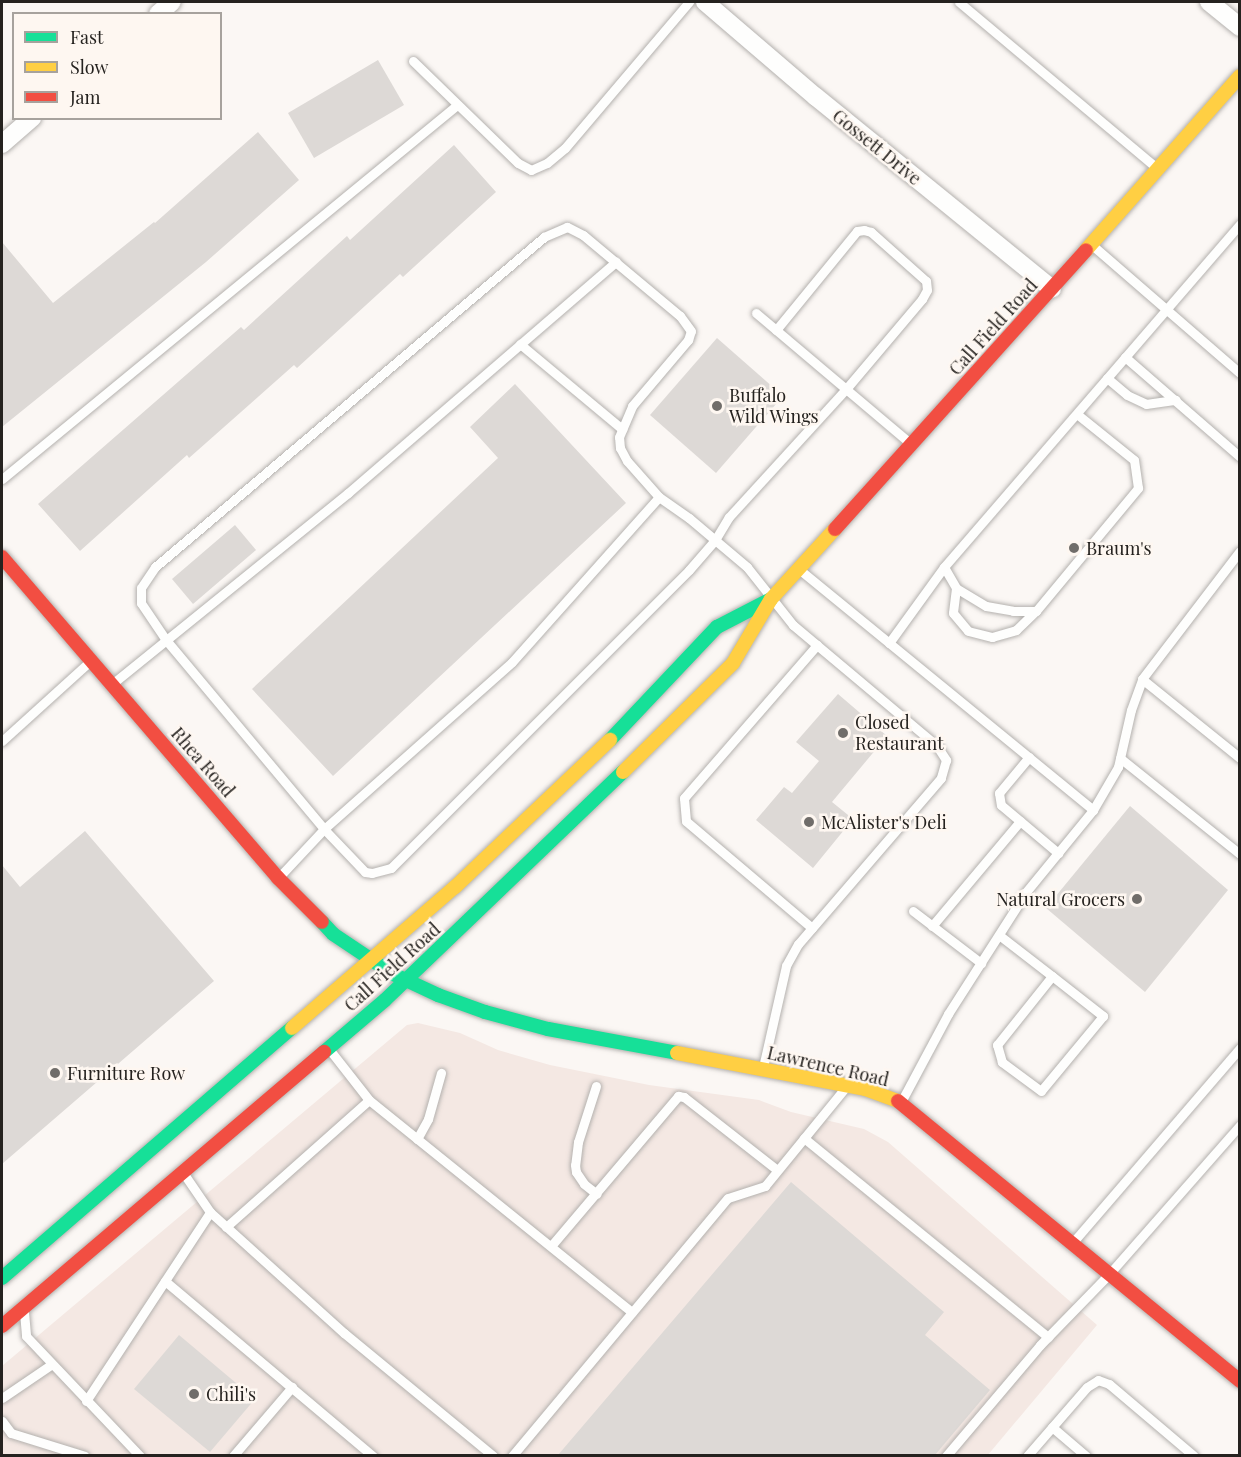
<!DOCTYPE html>
<style>
body{margin:0}
#map{position:relative;width:1241px;height:1457px;overflow:hidden;background:#fbf7f4;font-family:"Playfair Display",serif}
div>[style]{position:absolute}
[style*='--x']{left:calc(var(--x)*1px);top:calc(var(--y)*1px);width:calc(var(--w)*1px);rotate:calc(var(--a)*1deg)}
.commercial>*{inset:0;background:#f4e8e3}
.building>*{inset:0;background:#ddd9d6}
.roads{filter:drop-shadow(0 0 2px #b4b1ae) drop-shadow(0 0 2px #b4b1ae)}
.lane>*{height:9px;margin:-4.5px;padding:0 4.5px;transform-origin:4.5px;border-radius:4.5px;background:#fefefd}
.street>*{height:18px;margin:-9px;padding:0 9px;transform-origin:9px;border-radius:9px;background:#fefefd}
.fast>*{height:14px;margin:-7px;padding:0 7px;transform-origin:7px;border-radius:7px;background:#16e098}
.slow>*{height:14px;margin:-7px;padding:0 7px;transform-origin:7px;border-radius:7px;background:#ffcf43}
.jam>*{height:14px;margin:-7px;padding:0 7px;transform-origin:7px;border-radius:7px;background:#f24e42}
.dots>*{width:16px;height:16px;translate:-50% -50%;box-sizing:border-box;border:3px solid #fef7f1;border-radius:50%}
span{translate:-50% -50%;white-space:nowrap;text-align:center;line-height:1.15;-webkit-text-stroke:5px #fef7f1;paint-order:stroke}
.street-label{font-size:18px;color:#25221f}
.poi-label{font-size:18px;color:#25221f}
.left{translate:0 -50%;text-align:left}
.right{translate:-100% -50%;text-align:right}
.frame{position:absolute;inset:0;border:3px solid #25221f;pointer-events:none}
.legend{position:absolute;left:12px;top:12px;width:210px;height:108px;box-sizing:border-box;background:#fef7f1;border:2px solid #a7a29d;margin:0;padding:8px 10px;list-style:none;font-size:18px;color:#25221f}
.legend li{display:flex;align-items:center;gap:12px;height:30px}
.legend b{width:30px;border:2px solid #a7a29d}
</style>
<div id="map">
<div class="commercial">
<div style="clip-path:polygon(418px 1023px,460px 1033px,498px 1050px,550px 1065px,649px 1085px,759px 1100px,791px 1112px,864px 1129px,888px 1142px,1097px 1325px,987px 1456px,2px 1455px,2px 1366px,407px 1025px)"></div>
</div>
<div class="building">
<div style="clip-path:polygon(378px 60px,404px 105px,314px 158px,288px 113px)"></div>
<div style="clip-path:polygon(258px 132px,299px 180px,206px 262px,2px 427px,2px 242px,53px 303px,154px 222px,155px 223px)"></div>
<div style="clip-path:polygon(454px 145px,496px 192px,403px 277px,400px 274px,297px 368px,294px 365px,189px 458px,187px 455px,80px 551px,38px 504px,241px 327px,244px 330px,347px 236px,350px 240px)"></div>
<div style="clip-path:polygon(717px 338px,783px 396px,716px 473px,650px 415px)"></div>
<div style="clip-path:polygon(515px 384px,626px 503px,333px 776px,252px 689px,498px 458px,470px 427px)"></div>
<div style="clip-path:polygon(235px 525px,256px 550px,193px 604px,172px 579px)"></div>
<div style="clip-path:polygon(838px 694px,887px 736px,832px 802px,853px 819px,813px 868px,756px 820px,784px 787px,792px 793px,819px 761px,796px 742px)"></div>
<div style="clip-path:polygon(1130px 806px,1228px 890px,1145px 992px,1046px 908px)"></div>
<div style="clip-path:polygon(85px 831px,214px 981px,2px 1164px,2px 865px,20px 887px)"></div>
<div style="clip-path:polygon(791px 1182px,944px 1312px,925px 1335px,990px 1390px,935px 1455px,558px 1455px)"></div>
<div style="clip-path:polygon(179px 1335px,255px 1399px,210px 1452px,134px 1389px)"></div>
</div>
<div class="roads">
<div class="lane">
<div style="--x:959;--y:2;--w:258;--a:40"></div>
<div style="--x:413;--y:61;--w:146;--a:44.2"></div>
<div style="--x:518;--y:163;--w:15;--a:28"></div>
<div style="--x:531;--y:170;--w:17;--a:-24"></div>
<div style="--x:547;--y:163;--w:23;--a:-40"></div>
<div style="--x:565;--y:148;--w:192;--a:-49.7"></div>
<div style="--x:1092;--y:245;--w:196;--a:40.9"></div>
<div style="--x:756;--y:313;--w:202;--a:40.2"></div>
<div style="--x:520;--y:344;--w:133;--a:39.8"></div>
<div style="--x:1125;--y:357;--w:152;--a:41"></div>
<div style="--x:1107;--y:378;--w:26;--a:40"></div>
<div style="--x:1127;--y:395;--w:21;--a:25"></div>
<div style="--x:1146;--y:404;--w:30;--a:-8"></div>
<div style="--x:2;--y:479;--w:589;--a:-39.42"></div>
<div style="--x:659;--y:497;--w:48;--a:-131.6"></div>
<div style="--x:627;--y:461;--w:15;--a:-118"></div>
<div style="--x:620;--y:448;--w:11;--a:-95"></div>
<div style="--x:619;--y:437;--w:34;--a:-67"></div>
<div style="--x:632;--y:406;--w:87;--a:-49.7"></div>
<div style="--x:688;--y:340;--w:9;--a:-72"></div>
<div style="--x:691;--y:331;--w:19;--a:-126"></div>
<div style="--x:680;--y:316;--w:126;--a:-140.1"></div>
<div style="--x:583;--y:235;--w:18;--a:-153"></div>
<div style="--x:567;--y:227;--w:25;--a:157"></div>
<div style="--x:544;--y:237;--w:510;--a:139.69"></div>
<div style="--x:155;--y:567;--w:25;--a:124"></div>
<div style="--x:141;--y:588;--w:15;--a:90"></div>
<div style="--x:141;--y:603;--w:45;--a:56"></div>
<div style="--x:166;--y:640;--w:246;--a:50.1"></div>
<div style="--x:324;--y:829;--w:59;--a:46.4"></div>
<div style="--x:365;--y:872;--w:7;--a:8"></div>
<div style="--x:372;--y:873;--w:20;--a:-15"></div>
<div style="--x:391;--y:868;--w:421;--a:-45"></div>
<div style="--x:689;--y:570;--w:40;--a:-49"></div>
<div style="--x:715;--y:540;--w:27;--a:-59"></div>
<div style="--x:729;--y:517;--w:173;--a:-47.6"></div>
<div style="--x:846;--y:389;--w:118;--a:-49.8"></div>
<div style="--x:922;--y:299;--w:10;--a:-61"></div>
<div style="--x:927;--y:290;--w:9;--a:-96"></div>
<div style="--x:926;--y:281;--w:74;--a:-138.3"></div>
<div style="--x:871;--y:232;--w:7;--a:-164"></div>
<div style="--x:864;--y:230;--w:7;--a:172"></div>
<div style="--x:857;--y:231;--w:128;--a:129.3"></div>
<div style="--x:944;--y:567;--w:24;--a:60"></div>
<div style="--x:956;--y:588;--w:35;--a:31"></div>
<div style="--x:986;--y:606;--w:27;--a:10"></div>
<div style="--x:1013;--y:611;--w:23;--a:0"></div>
<div style="--x:1036;--y:611;--w:160;--a:-50.3"></div>
<div style="--x:1138;--y:488;--w:28;--a:-98"></div>
<div style="--x:1134;--y:460;--w:73;--a:-141.1"></div>
<div style="--x:800;--y:570;--w:379;--a:39.3"></div>
<div style="--x:1093;--y:810;--w:106;--a:129.3"></div>
<div style="--x:1026;--y:892;--w:145;--a:122.6"></div>
<div style="--x:948;--y:1014;--w:98;--a:118.1"></div>
<div style="--x:956;--y:588;--w:25;--a:97"></div>
<div style="--x:953;--y:613;--w:23;--a:50"></div>
<div style="--x:968;--y:631;--w:25;--a:14"></div>
<div style="--x:992;--y:637;--w:25;--a:-16"></div>
<div style="--x:1016;--y:630;--w:28;--a:-44"></div>
<div style="--x:889;--y:643;--w:94;--a:-54.1"></div>
<div style="--x:944;--y:567;--w:453;--a:-49.2"></div>
<div style="--x:1142;--y:679;--w:126;--a:38.9"></div>
<div style="--x:112;--y:684;--w:304;--a:-39"></div>
<div style="--x:348;--y:493;--w:354;--a:-40.8"></div>
<div style="--x:2;--y:741;--w:118;--a:-42.2"></div>
<div style="--x:1029;--y:757;--w:47;--a:129.8"></div>
<div style="--x:999;--y:793;--w:12;--a:81"></div>
<div style="--x:1001;--y:805;--w:75;--a:40.1"></div>
<div style="--x:1120;--y:758;--w:154;--a:38.7"></div>
<div style="--x:1093;--y:810;--w:50;--a:-59.8"></div>
<div style="--x:1118;--y:767;--w:58;--a:-77.2"></div>
<div style="--x:1131;--y:710;--w:33;--a:-70"></div>
<div style="--x:1142;--y:679;--w:161;--a:-52.6"></div>
<div style="--x:280;--y:876;--w:64;--a:-46.9"></div>
<div style="--x:324;--y:829;--w:251;--a:-41.6"></div>
<div style="--x:512;--y:662;--w:221;--a:-48.3"></div>
<div style="--x:659;--y:497;--w:37;--a:35"></div>
<div style="--x:689;--y:518;--w:76;--a:40.2"></div>
<div style="--x:747;--y:567;--w:74;--a:51.6"></div>
<div style="--x:793;--y:625;--w:188;--a:40"></div>
<div style="--x:937;--y:746;--w:17;--a:57"></div>
<div style="--x:946;--y:760;--w:19;--a:106"></div>
<div style="--x:941;--y:778;--w:219;--a:130.7"></div>
<div style="--x:798;--y:944;--w:25;--a:119"></div>
<div style="--x:786;--y:966;--w:104;--a:102.8"></div>
<div style="--x:913;--y:911;--w:86;--a:37.4"></div>
<div style="--x:932;--y:926;--w:137;--a:-50"></div>
<div style="--x:812;--y:928;--w:165;--a:-139.7"></div>
<div style="--x:686;--y:821;--w:23;--a:-95"></div>
<div style="--x:684;--y:798;--w:203;--a:-49"></div>
<div style="--x:999;--y:935;--w:67;--a:37.7"></div>
<div style="--x:1052;--y:976;--w:65;--a:38.1"></div>
<div style="--x:1103;--y:1016;--w:97;--a:129.6"></div>
<div style="--x:1041;--y:1091;--w:49;--a:-143.4"></div>
<div style="--x:1002;--y:1062;--w:18;--a:-106"></div>
<div style="--x:997;--y:1045;--w:88;--a:-51.4"></div>
<div style="--x:329;--y:1049;--w:65;--a:51.9"></div>
<div style="--x:369;--y:1100;--w:338;--a:38.9"></div>
<div style="--x:596;--y:1086;--w:59;--a:107.8"></div>
<div style="--x:578;--y:1142;--w:23;--a:97"></div>
<div style="--x:575;--y:1165;--w:7;--a:82"></div>
<div style="--x:576;--y:1172;--w:14;--a:56"></div>
<div style="--x:584;--y:1184;--w:16;--a:38"></div>
<div style="--x:804;--y:1138;--w:315;--a:39.2"></div>
<div style="--x:417;--y:1139;--w:23;--a:-61"></div>
<div style="--x:428;--y:1119;--w:48;--a:-74.2"></div>
<div style="--x:184;--y:1174;--w:46;--a:55.6"></div>
<div style="--x:210;--y:1212;--w:181;--a:42.1"></div>
<div style="--x:344;--y:1333;--w:193;--a:39.5"></div>
<div style="--x:226;--y:1227;--w:191;--a:-41.6"></div>
<div style="--x:1074;--y:1241;--w:255;--a:-49.3"></div>
<div style="--x:551;--y:1246;--w:197;--a:-49.7"></div>
<div style="--x:678;--y:1096;--w:6;--a:9"></div>
<div style="--x:684;--y:1097;--w:118;--a:38.1"></div>
<div style="--x:165;--y:1281;--w:272;--a:40.1"></div>
<div style="--x:24;--y:1312;--w:24;--a:85"></div>
<div style="--x:26;--y:1336;--w:166;--a:46.5"></div>
<div style="--x:2;--y:1398;--w:60;--a:-34.2"></div>
<div style="--x:86;--y:1401;--w:226;--a:-56.7"></div>
<div style="--x:2;--y:1421;--w:15;--a:53"></div>
<div style="--x:11;--y:1433;--w:77;--a:17.3"></div>
<div style="--x:1052;--y:1427;--w:45;--a:40.5"></div>
<div style="--x:233;--y:1456;--w:91;--a:-49.5"></div>
<div style="--x:512;--y:1456;--w:336;--a:-50.1"></div>
<div style="--x:728;--y:1198;--w:39;--a:-18"></div>
<div style="--x:765;--y:1186;--w:127;--a:-50.8"></div>
<div style="--x:946;--y:1456;--w:145;--a:-49.7"></div>
<div style="--x:1040;--y:1345;--w:100;--a:-45.8"></div>
<div style="--x:1110;--y:1273;--w:197;--a:-48.7"></div>
<div style="--x:1027;--y:1456;--w:91;--a:-49"></div>
<div style="--x:1087;--y:1387;--w:13;--a:-32"></div>
<div style="--x:1098;--y:1380;--w:12;--a:20"></div>
<div style="--x:1109;--y:1384;--w:111;--a:40.3"></div>
</div>
<div class="street">
<div style="--x:705;--y:2;--w:146;--a:40.6"></div>
<div style="--x:816;--y:97;--w:304;--a:39.1"></div>
<div style="--x:1209;--y:2;--w:40;--a:39"></div>
<div style="--x:158;--y:14;--w:18;--a:-41"></div>
<div style="--x:2;--y:144;--w:40;--a:-41"></div>
</div>
<div class="fast">
<div style="--x:610;--y:740;--w:156;--a:-46.6"></div>
<div style="--x:717;--y:627;--w:61;--a:-27.4"></div>
<div style="--x:322;--y:922;--w:16;--a:47"></div>
<div style="--x:333;--y:934;--w:72;--a:33.7"></div>
<div style="--x:393;--y:974;--w:50;--a:25"></div>
<div style="--x:438;--y:995;--w:50;--a:19.9"></div>
<div style="--x:485;--y:1012;--w:65;--a:15.1"></div>
<div style="--x:548;--y:1029;--w:131;--a:10.5"></div>
<div style="--x:324;--y:1052;--w:80;--a:-40.4"></div>
<div style="--x:385;--y:1000;--w:330;--a:-43.8"></div>
<div style="--x:2;--y:1278;--w:383;--a:-40.8"></div>
</div>
<div class="slow">
<div style="--x:1086;--y:250;--w:232;--a:-48.5"></div>
<div style="--x:623;--y:772;--w:155;--a:-44.7"></div>
<div style="--x:733;--y:663;--w:74;--a:-59.3"></div>
<div style="--x:771;--y:599;--w:95;--a:-47.6"></div>
<div style="--x:292;--y:1028;--w:216;--a:-40.9"></div>
<div style="--x:455;--y:887;--w:214;--a:-43.5"></div>
<div style="--x:677;--y:1053;--w:191;--a:10.8"></div>
<div style="--x:865;--y:1089;--w:35;--a:20"></div>
</div>
<div class="jam">
<div style="--x:835;--y:529;--w:375;--a:-48"></div>
<div style="--x:2;--y:557;--w:423;--a:49.3"></div>
<div style="--x:278;--y:878;--w:62;--a:45"></div>
<div style="--x:898;--y:1101;--w:442;--a:39.3"></div>
<div style="--x:2;--y:1326;--w:423;--a:-40.4"></div>
</div>
</div>
<div class="dots">
<div style="left:717px;top:406px;background:#706d6a"></div>
<div style="left:1074px;top:548px;background:#706d6a"></div>
<div style="left:843px;top:733px;background:#706d6a"></div>
<div style="left:809px;top:822px;background:#706d6a"></div>
<div style="left:1137px;top:899px;background:#706d6a"></div>
<div style="left:55px;top:1073px;background:#706d6a"></div>
<div style="left:194px;top:1394px;background:#706d6a"></div>
</div>
<div class="street-label">
<span style="left:877px;top:147px;rotate:39deg">Gossett Drive</span>
<span style="left:993px;top:327px;rotate:-48deg">Call Field Road</span>
<span style="left:203px;top:762px;rotate:49deg">Rhea Road</span>
<span style="left:392px;top:967px;rotate:-42deg">Call Field Road</span>
<span style="left:828px;top:1066px;rotate:13deg">Lawrence Road</span>
</div>
<div class="poi-label">
<span class="left" style="left:729px;top:406px">Buffalo<br>Wild Wings</span>
<span class="left" style="left:1086px;top:548px">Braum's</span>
<span class="left" style="left:855px;top:733px">Closed<br>Restaurant</span>
<span class="left" style="left:821px;top:822px">McAlister's Deli</span>
<span class="right" style="left:1125px;top:899px">Natural Grocers</span>
<span class="left" style="left:67px;top:1073px">Furniture Row</span>
<span class="left" style="left:206px;top:1394px">Chili's</span>
</div>
<div class="frame"></div>
<ul class="legend">
<li><b style="height:8px;background:#16e098"></b>Fast</li>
<li><b style="height:8px;background:#ffcf43"></b>Slow</li>
<li><b style="height:8px;background:#f24e42"></b>Jam</li>
</ul>
</div>
